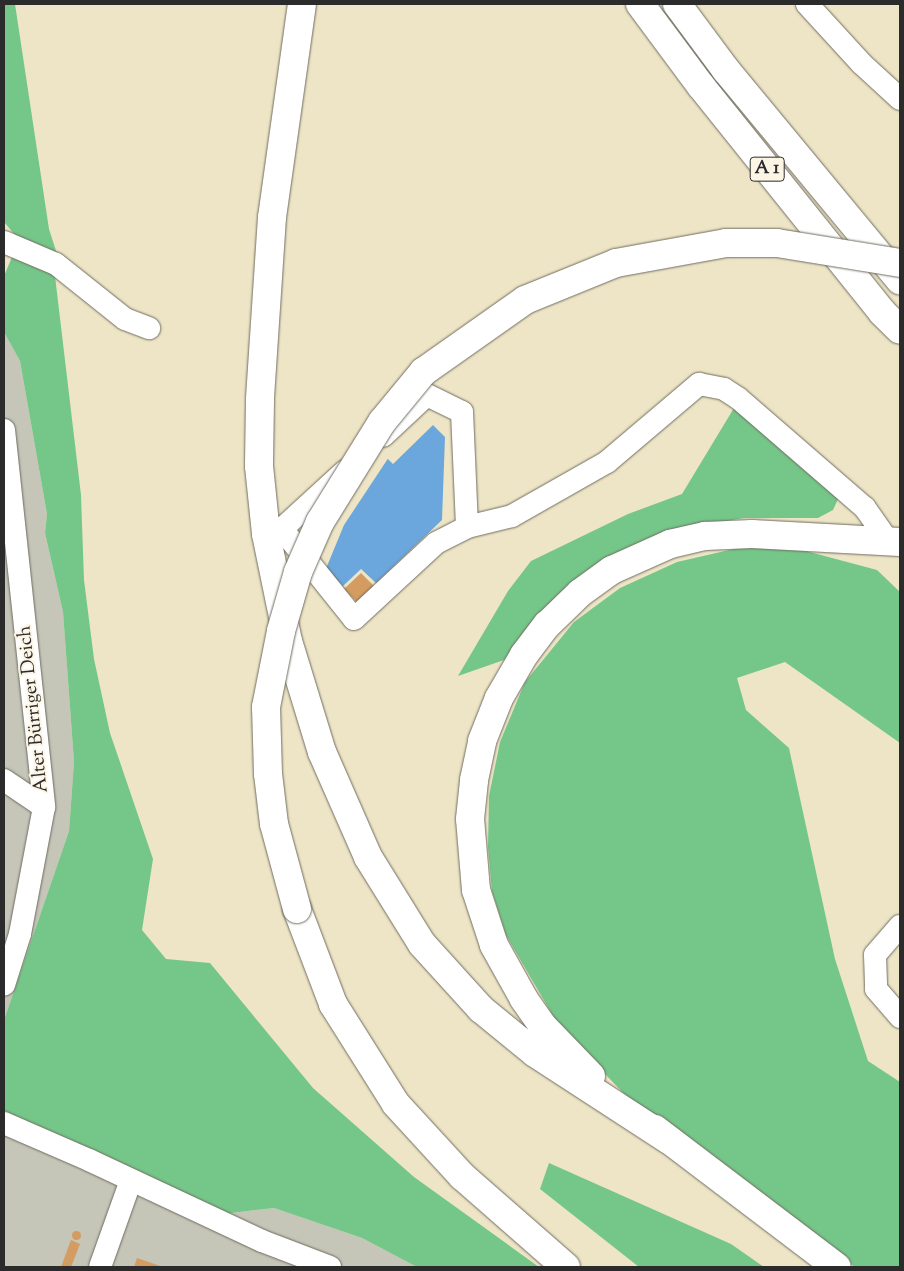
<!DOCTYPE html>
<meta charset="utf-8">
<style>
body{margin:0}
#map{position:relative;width:904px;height:1271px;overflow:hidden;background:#eee5c6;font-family:"Sorts Mill Goudy",serif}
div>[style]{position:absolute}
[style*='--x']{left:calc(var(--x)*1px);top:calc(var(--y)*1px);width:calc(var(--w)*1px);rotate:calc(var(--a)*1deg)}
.industrial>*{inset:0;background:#c5c5b8}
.green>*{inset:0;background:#75c789}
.water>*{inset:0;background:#6ba7dc}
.pier>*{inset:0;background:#eee5c6}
.building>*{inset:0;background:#d49c60}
.round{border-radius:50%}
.roads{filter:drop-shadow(0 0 1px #6f6c61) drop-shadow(0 0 1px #6f6c61)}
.minor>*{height:22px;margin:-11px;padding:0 11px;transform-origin:11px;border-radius:11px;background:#fff}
.highway>*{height:28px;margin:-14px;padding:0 14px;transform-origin:14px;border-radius:14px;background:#fff}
.bridges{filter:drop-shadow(0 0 1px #6f6c61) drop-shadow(0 0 1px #6f6c61)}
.highway-bridge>*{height:28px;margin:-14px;padding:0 14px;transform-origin:14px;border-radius:14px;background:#fff}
span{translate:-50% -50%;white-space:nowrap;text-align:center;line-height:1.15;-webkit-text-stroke:4px #fcf5e5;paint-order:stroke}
.shield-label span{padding:1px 4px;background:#fcf5e5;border:1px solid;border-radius:4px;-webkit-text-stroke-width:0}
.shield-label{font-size:18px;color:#2b2b2b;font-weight:700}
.street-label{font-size:19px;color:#2b2b2b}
.frame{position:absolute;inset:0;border:5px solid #2b2b2b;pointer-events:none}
</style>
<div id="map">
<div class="industrial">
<div style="clip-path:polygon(4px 332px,20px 361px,47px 514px,45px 533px,63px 612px,74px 762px,69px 831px,4px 1020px)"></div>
<div style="clip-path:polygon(4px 1111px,223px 1214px,274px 1208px,362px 1238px,417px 1267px,4px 1267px)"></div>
</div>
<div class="green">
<div style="clip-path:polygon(4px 4px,15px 4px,49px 229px,57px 254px,15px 235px,4px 222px)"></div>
<div style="clip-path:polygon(12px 257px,30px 259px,55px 276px,81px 495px,84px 580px,94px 659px,110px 733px,153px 859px,142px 930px,166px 959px,210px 963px,313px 1088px,414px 1177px,539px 1267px,417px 1267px,362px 1238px,274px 1208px,223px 1214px,4px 1111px,4px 1020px,69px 831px,74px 762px,63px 612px,45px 533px,47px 514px,20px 361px,4px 332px,4px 276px)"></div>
<div style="clip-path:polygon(734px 408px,838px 499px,833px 510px,818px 518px,744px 518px,704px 525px,531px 623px,504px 660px,458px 676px,508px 591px,531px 561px,628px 514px,682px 494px)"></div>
<div style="clip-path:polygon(791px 547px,877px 570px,900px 592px,900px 743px,785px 662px,737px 678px,746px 710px,789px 748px,835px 959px,868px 1061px,900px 1082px,900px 1267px,855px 1267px,630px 1100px,559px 1026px,506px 935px,492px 891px,488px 847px,489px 796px,500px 742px,525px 682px,574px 622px,620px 588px,677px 562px,738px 548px)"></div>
<div style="clip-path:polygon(549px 1163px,731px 1244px,764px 1267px,639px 1267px,540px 1189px)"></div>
</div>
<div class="water">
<div style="clip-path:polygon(433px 425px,445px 437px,442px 520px,376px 583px,361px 569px,343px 586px,298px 537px,384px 455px,393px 464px)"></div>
</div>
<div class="pier">
<div style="clip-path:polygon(385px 452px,389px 457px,344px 525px,325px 571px,296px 536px)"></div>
</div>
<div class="building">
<div style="clip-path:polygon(361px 573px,374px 586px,357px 602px,344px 589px)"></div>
<div class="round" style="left:71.5px;top:1230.5px;width:9px;height:9px"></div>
<div style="clip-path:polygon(71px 1240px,80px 1244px,71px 1267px,61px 1267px)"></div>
<div style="clip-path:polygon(137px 1258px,163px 1267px,134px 1267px)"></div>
</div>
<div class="roads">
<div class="minor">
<div style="--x:807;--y:4;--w:81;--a:47.5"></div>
<div style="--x:862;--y:64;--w:52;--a:42.6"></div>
<div style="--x:4;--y:242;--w:56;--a:22.9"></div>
<div style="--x:56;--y:264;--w:88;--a:38.6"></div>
<div style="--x:125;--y:319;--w:26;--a:21"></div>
<div style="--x:4;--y:430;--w:379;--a:83.9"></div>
<div style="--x:44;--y:807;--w:129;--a:100.7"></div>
<div style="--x:20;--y:934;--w:53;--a:107.4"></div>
<div style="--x:383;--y:436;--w:60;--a:-43"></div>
<div style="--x:427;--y:395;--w:39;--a:26"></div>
<div style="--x:462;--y:412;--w:115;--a:87.5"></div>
<div style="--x:345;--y:471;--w:86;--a:137.4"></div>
<div style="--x:282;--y:529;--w:115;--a:51.3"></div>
<div style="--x:354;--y:619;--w:112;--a:-42.8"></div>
<div style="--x:436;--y:543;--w:35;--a:-27"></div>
<div style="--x:467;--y:527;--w:46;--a:-13.7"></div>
<div style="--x:512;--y:516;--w:109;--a:-29.6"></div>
<div style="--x:607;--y:462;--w:121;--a:-40.3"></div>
<div style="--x:699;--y:384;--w:25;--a:11"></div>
<div style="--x:724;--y:389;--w:17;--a:33"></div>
<div style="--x:738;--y:398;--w:168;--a:40.9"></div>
<div style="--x:865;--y:508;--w:40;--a:55.1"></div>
<div style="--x:4;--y:780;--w:48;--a:34"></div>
<div style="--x:900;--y:926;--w:38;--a:131"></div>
<div style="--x:875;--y:955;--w:34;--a:88"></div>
<div style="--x:876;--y:989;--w:37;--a:49"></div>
<div style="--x:4;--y:1123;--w:93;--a:23.5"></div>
<div style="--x:89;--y:1160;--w:191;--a:25.1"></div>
<div style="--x:262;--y:1241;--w:73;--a:20.9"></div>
<div style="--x:100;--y:1267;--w:92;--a:-70.4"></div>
</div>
<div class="highway">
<div style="--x:302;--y:4;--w:215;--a:98"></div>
<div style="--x:272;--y:217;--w:183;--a:93.8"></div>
<div style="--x:260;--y:400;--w:66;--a:90.9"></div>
<div style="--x:259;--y:466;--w:68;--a:84.1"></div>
<div style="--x:266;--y:534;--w:109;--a:78.4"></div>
<div style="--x:288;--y:641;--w:116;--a:73"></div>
<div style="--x:322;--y:752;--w:115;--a:66.3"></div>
<div style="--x:368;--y:857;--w:102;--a:58.2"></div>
<div style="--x:422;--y:944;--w:88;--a:47.8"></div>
<div style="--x:481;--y:1009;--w:70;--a:39.2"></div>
<div style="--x:535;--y:1053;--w:160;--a:33"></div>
<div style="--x:640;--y:4;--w:102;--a:53.4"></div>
<div style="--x:701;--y:86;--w:290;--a:51.3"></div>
<div style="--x:882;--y:312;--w:25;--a:45"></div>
<div style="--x:677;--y:4;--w:82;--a:53.4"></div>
<div style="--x:726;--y:70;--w:273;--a:50.4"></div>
<div style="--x:297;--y:909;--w:102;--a:69.2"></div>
<div style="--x:333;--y:1004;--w:118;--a:57.8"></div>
<div style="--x:396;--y:1104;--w:98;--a:47.5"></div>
<div style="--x:462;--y:1176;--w:138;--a:41.2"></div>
<div style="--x:591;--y:1076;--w:71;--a:-133.9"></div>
<div style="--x:542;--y:1025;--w:32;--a:-125"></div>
<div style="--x:524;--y:999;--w:62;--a:-119.1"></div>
<div style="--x:494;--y:945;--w:58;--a:-108.1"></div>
<div style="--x:476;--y:890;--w:71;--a:-94.8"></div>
<div style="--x:470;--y:819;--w:39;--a:-84"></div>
<div style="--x:474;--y:780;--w:40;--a:-78"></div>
<div style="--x:482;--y:741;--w:46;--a:-68.4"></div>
<div style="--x:499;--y:698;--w:50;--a:-59.8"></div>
<div style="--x:524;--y:655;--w:38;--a:-53"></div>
<div style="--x:547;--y:625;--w:46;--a:-44.1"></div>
<div style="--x:580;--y:593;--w:39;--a:-36"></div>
<div style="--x:612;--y:570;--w:64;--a:-24.1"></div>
<div style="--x:670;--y:544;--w:36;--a:-13"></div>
<div style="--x:705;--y:536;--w:47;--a:-2.4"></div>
<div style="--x:752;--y:534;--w:148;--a:3.1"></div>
<div style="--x:655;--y:1129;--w:228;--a:37.2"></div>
</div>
</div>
<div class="bridges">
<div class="highway-bridge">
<div style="--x:297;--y:909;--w:88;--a:-105.1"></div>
<div style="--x:274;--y:824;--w:50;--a:-96.8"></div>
<div style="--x:268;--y:774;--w:67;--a:-91.7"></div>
<div style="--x:266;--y:707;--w:77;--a:-78.8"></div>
<div style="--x:281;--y:631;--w:61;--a:-73.9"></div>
<div style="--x:298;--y:572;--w:55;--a:-66.3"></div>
<div style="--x:320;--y:522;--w:118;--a:-58.2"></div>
<div style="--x:382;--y:422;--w:65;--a:-50.6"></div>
<div style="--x:423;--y:372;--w:125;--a:-35.2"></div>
<div style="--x:525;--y:300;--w:98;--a:-22.1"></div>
<div style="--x:616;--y:263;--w:112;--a:-10.3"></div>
<div style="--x:726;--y:243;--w:51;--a:0"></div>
<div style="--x:777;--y:243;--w:125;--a:9.2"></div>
</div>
</div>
<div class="shield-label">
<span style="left:767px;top:169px">A 1</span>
</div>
<div class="street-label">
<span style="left:34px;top:709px;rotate:-96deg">Alter Bürriger Deich</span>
</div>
<div class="frame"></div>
</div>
